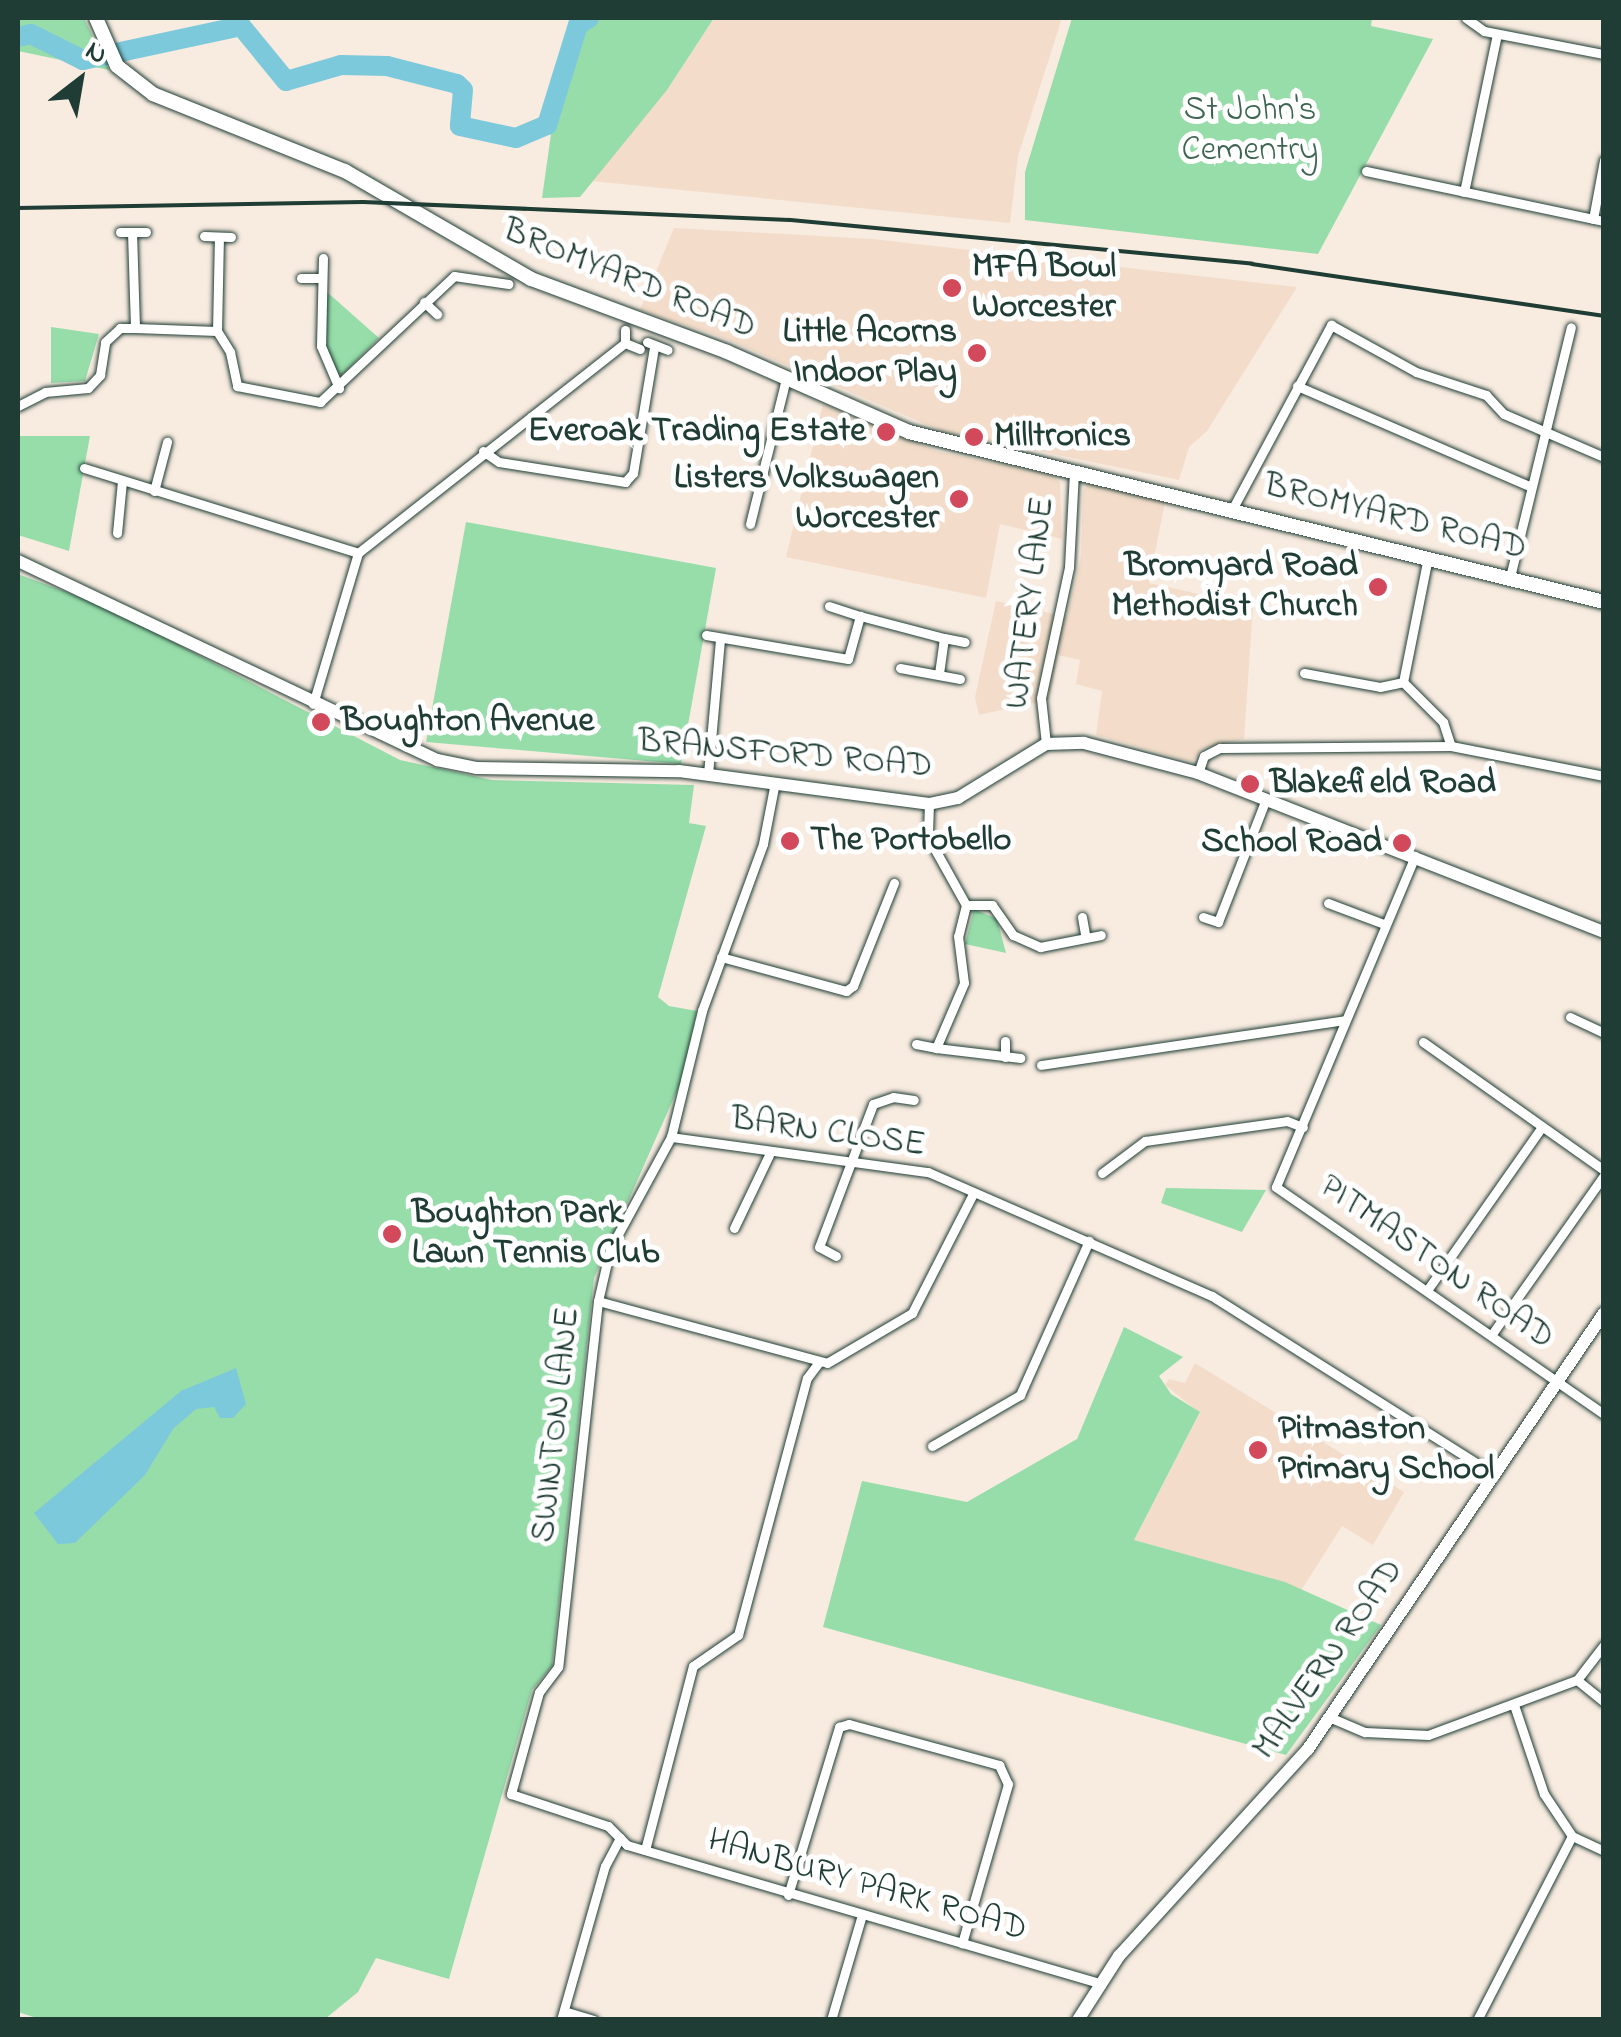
<!DOCTYPE html>
<style>
body{margin:0}
#map{position:relative;width:1621px;height:2037px;overflow:hidden;background:#f8ebe0;font-family:"Indie Flower",sans-serif}
div>[style]{position:absolute}
[style*='--x']{left:calc(var(--x)*1px);top:calc(var(--y)*1px);width:calc(var(--w)*1px);rotate:calc(var(--a)*1deg)}
.built>*{inset:0;background:#f3ddca}
.green>*{inset:0;background:#97ddaa}
.water>*{inset:0;background:#7dc9dc}
.river>*{height:20px;margin:-10px;padding:0 10px;transform-origin:10px;border-radius:10px;background:#7dc9dc}
.roads{filter:drop-shadow(0 0 2px #1f3d34) drop-shadow(0 0 2px #1f3d34)}
.minor>*{height:9px;margin:-4.5px;padding:0 4.5px;transform-origin:4.5px;border-radius:4.5px;background:#fff}
.secondary>*{height:12px;margin:-6px;padding:0 6px;transform-origin:6px;border-radius:6px;background:#fff}
.primary>*{height:14px;margin:-7px;padding:0 7px;transform-origin:7px;border-radius:7px;background:#fff}
.rail>*{height:4px;margin:-2px;padding:0 2px;transform-origin:2px;border-radius:2px;background:#1f3d34}
.dots>*{width:28px;height:28px;translate:-50% -50%;box-sizing:border-box;border:5px solid #fff;border-radius:50%}
span{translate:-50% -50%;white-space:nowrap;text-align:center;line-height:1.15;-webkit-text-stroke:10px #fff;paint-order:stroke}
.park-label{font-size:35px;color:#3d6552}
.poi-label{font-size:35px;color:#1f3d34;font-weight:700}
.left{translate:0 -50%;text-align:left}
.right{translate:-100% -50%;text-align:right}
.street-label{font-size:35px;color:#1f3d34}
.frame{position:absolute;inset:0;border:20px solid #1f3d34;pointer-events:none}
.north{position:absolute;left:30px;top:30px;width:100px;height:100px;-webkit-text-stroke:8px #fff;paint-order:stroke;rotate:31deg;font-size:28px;font-weight:700;line-height:40px;text-align:center;color:#1f3d34}
.north::after{content:'';display:block;margin:auto;width:35px;height:45px;background:#1f3d34;clip-path:polygon(50% 0,100% 100%,50% 72%,0 100%)}
</style>
<div id="map">
<div class="built">
<div style="clip-path:polygon(714px 18px,1062px 18px,1018px 156px,1010px 223px,591px 181px,667px 90px)"></div>
<div style="clip-path:polygon(674px 228px,873px 239px,1297px 287px,1207px 431px,1189px 447px,1179px 480px,942px 431px,721px 337px,640px 310px)"></div>
<div style="clip-path:polygon(823px 404px,937px 451px,1049px 474px,1060px 482px,1062px 539px,1000px 524px,986px 598px,786px 557px)"></div>
<div style="clip-path:polygon(1090px 481px,1165px 502px,1149px 583px,1253px 606px,1244px 739px,1201px 749px,1192px 762px,1096px 735px,1102px 691px,1076px 684px,1080px 660px,1058px 655px,1050px 699px,979px 715px,975px 697px,996px 601px,1067px 617px,1081px 556px,1083px 490px)"></div>
<div style="clip-path:polygon(1195px 1363px,1404px 1492px,1373px 1545px,1342px 1526px,1302px 1589px,1134px 1540px,1200px 1413px,1165px 1385px,1169px 1379px,1185px 1383px)"></div>
</div>
<div class="green">
<div style="clip-path:polygon(18px 18px,84px 18px,109px 70px,18px 51px)"></div>
<div style="clip-path:polygon(589px 18px,714px 18px,667px 90px,580px 197px,542px 198px,554px 113px,578px 25px)"></div>
<div style="clip-path:polygon(1072px 18px,1372px 18px,1371px 26px,1433px 39px,1318px 254px,1025px 220px,1025px 172px)"></div>
<div style="clip-path:polygon(327px 292px,379px 338px,343px 374px,337px 374px,327px 350px)"></div>
<div style="clip-path:polygon(51px 327px,99px 334px,85px 381px,51px 383px)"></div>
<div style="clip-path:polygon(18px 436px,90px 436px,69px 551px,18px 535px)"></div>
<div style="clip-path:polygon(466px 522px,716px 568px,681px 764px,426px 742px)"></div>
<div style="clip-path:polygon(18px 574px,106px 607px,400px 760px,492px 780px,694px 785px,689px 823px,706px 826px,658px 997px,669px 1006px,697px 1011px,684px 1075px,594px 1278px,552px 1666px,532px 1690px,449px 1979px,376px 1958px,358px 1992px,325px 2019px,43px 2020px,18px 2012px)"></div>
<div style="clip-path:polygon(974px 909px,997px 919px,1006px 953px,965px 944px)"></div>
<div style="clip-path:polygon(1166px 1188px,1266px 1190px,1242px 1232px,1161px 1203px)"></div>
<div style="clip-path:polygon(1124px 1327px,1183px 1357px,1159px 1376px,1171px 1394px,1200px 1412px,1134px 1540px,1285px 1582px,1381px 1625px,1286px 1755px,823px 1627px,862px 1481px,967px 1502px,1077px 1439px)"></div>
</div>
<div class="water">
<div style="clip-path:polygon(236px 1368px,246px 1404px,233px 1418px,220px 1418px,214px 1407px,196px 1409px,173px 1429px,145px 1475px,75px 1543px,58px 1544px,34px 1513px,181px 1391px)"></div>
</div>
<div class="river">
<div style="--x:18;--y:37;--w:13;--a:-13"></div>
<div style="--x:31;--y:34;--w:58;--a:26.6"></div>
<div style="--x:83;--y:60;--w:162;--a:-12.1"></div>
<div style="--x:241;--y:26;--w:71;--a:50.7"></div>
<div style="--x:286;--y:81;--w:57;--a:-16.2"></div>
<div style="--x:341;--y:65;--w:46;--a:1.2"></div>
<div style="--x:387;--y:66;--w:72;--a:14.4"></div>
<div style="--x:457;--y:84;--w:8;--a:45"></div>
<div style="--x:463;--y:90;--w:36;--a:95"></div>
<div style="--x:460;--y:126;--w:57;--a:12.1"></div>
<div style="--x:516;--y:138;--w:34;--a:-23"></div>
<div style="--x:547;--y:125;--w:105;--a:-72.8"></div>
<div style="--x:578;--y:25;--w:13;--a:-32"></div>
</div>
<div class="roads">
<div class="minor">
<div style="--x:1466;--y:18;--w:22;--a:36"></div>
<div style="--x:1484;--y:31;--w:122;--a:10.9"></div>
<div style="--x:1366;--y:171;--w:243;--a:11.9"></div>
<div style="--x:1464;--y:192;--w:161;--a:-78.2"></div>
<div style="--x:1593;--y:219;--w:60;--a:-79.4"></div>
<div style="--x:120;--y:232;--w:26;--a:0"></div>
<div style="--x:132;--y:232;--w:96;--a:88.2"></div>
<div style="--x:204;--y:236;--w:27;--a:2"></div>
<div style="--x:323;--y:258;--w:88;--a:91.3"></div>
<div style="--x:321;--y:346;--w:46;--a:66.8"></div>
<div style="--x:301;--y:278;--w:21;--a:0"></div>
<div style="--x:424;--y:302;--w:18;--a:43"></div>
<div style="--x:625;--y:330;--w:13;--a:90"></div>
<div style="--x:625;--y:343;--w:16;--a:22"></div>
<div style="--x:217;--y:331;--w:94;--a:-88.8"></div>
<div style="--x:647;--y:342;--w:22;--a:21"></div>
<div style="--x:1297;--y:386;--w:253;--a:23.3"></div>
<div style="--x:18;--y:406;--w:30;--a:-27"></div>
<div style="--x:45;--y:392;--w:43;--a:-5.3"></div>
<div style="--x:88;--y:388;--w:18;--a:-47"></div>
<div style="--x:100;--y:375;--w:33;--a:-81"></div>
<div style="--x:105;--y:342;--w:21;--a:-43"></div>
<div style="--x:120;--y:328;--w:15;--a:0"></div>
<div style="--x:135;--y:328;--w:82;--a:2.1"></div>
<div style="--x:217;--y:331;--w:25;--a:58"></div>
<div style="--x:230;--y:352;--w:35;--a:78"></div>
<div style="--x:237;--y:386;--w:85;--a:10.9"></div>
<div style="--x:320;--y:402;--w:184;--a:-43.2"></div>
<div style="--x:454;--y:276;--w:55;--a:8.4"></div>
<div style="--x:483;--y:451;--w:19;--a:35"></div>
<div style="--x:499;--y:462;--w:128;--a:9"></div>
<div style="--x:625;--y:482;--w:12;--a:-48"></div>
<div style="--x:633;--y:473;--w:127;--a:-80.5"></div>
<div style="--x:84;--y:468;--w:287;--a:17.2"></div>
<div style="--x:154;--y:491;--w:51;--a:-75.1"></div>
<div style="--x:1233;--y:508;--w:208;--a:-61.8"></div>
<div style="--x:1331;--y:325;--w:97;--a:28.9"></div>
<div style="--x:1416;--y:372;--w:74;--a:18.2"></div>
<div style="--x:1486;--y:395;--w:26;--a:47"></div>
<div style="--x:1504;--y:414;--w:109;--a:23.3"></div>
<div style="--x:750;--y:524;--w:149;--a:-76.1"></div>
<div style="--x:117;--y:533;--w:52;--a:-84.5"></div>
<div style="--x:1428;--y:557;--w:127;--a:101.3"></div>
<div style="--x:1403;--y:682;--w:57;--a:45"></div>
<div style="--x:1443;--y:722;--w:25;--a:72"></div>
<div style="--x:1510;--y:577;--w:257;--a:-76.3"></div>
<div style="--x:829;--y:606;--w:33;--a:18"></div>
<div style="--x:706;--y:635;--w:144;--a:9.6"></div>
<div style="--x:848;--y:659;--w:45;--a:-74.4"></div>
<div style="--x:860;--y:616;--w:87;--a:14.7"></div>
<div style="--x:944;--y:638;--w:37;--a:98"></div>
<div style="--x:944;--y:638;--w:21;--a:11"></div>
<div style="--x:900;--y:668;--w:61;--a:10.4"></div>
<div style="--x:1304;--y:673;--w:77;--a:10.4"></div>
<div style="--x:1380;--y:687;--w:24;--a:-12"></div>
<div style="--x:313;--y:704;--w:158;--a:-73.4"></div>
<div style="--x:358;--y:553;--w:340;--a:-38.2"></div>
<div style="--x:1046;--y:744;--w:46;--a:-96.2"></div>
<div style="--x:1041;--y:698;--w:134;--a:-77.9"></div>
<div style="--x:1069;--y:567;--w:97;--a:-87"></div>
<div style="--x:1198;--y:773;--w:18;--a:-71"></div>
<div style="--x:1204;--y:756;--w:18;--a:-27"></div>
<div style="--x:1220;--y:748;--w:231;--a:-0.5"></div>
<div style="--x:1451;--y:746;--w:156;--a:11.1"></div>
<div style="--x:708;--y:774;--w:136;--a:-84.9"></div>
<div style="--x:775;--y:782;--w:63;--a:101"></div>
<div style="--x:763;--y:844;--w:178;--a:110.1"></div>
<div style="--x:702;--y:1011;--w:130;--a:103.8"></div>
<div style="--x:671;--y:1137;--w:128;--a:118.6"></div>
<div style="--x:610;--y:1249;--w:53;--a:103"></div>
<div style="--x:598;--y:1301;--w:368;--a:96.2"></div>
<div style="--x:558;--y:1667;--w:31;--a:127"></div>
<div style="--x:539;--y:1692;--w:106;--a:105.4"></div>
<div style="--x:511;--y:1794;--w:102;--a:18.3"></div>
<div style="--x:608;--y:1826;--w:27;--a:45"></div>
<div style="--x:627;--y:1845;--w:494;--a:16.3"></div>
<div style="--x:929;--y:804;--w:33;--a:92"></div>
<div style="--x:928;--y:837;--w:78;--a:60.8"></div>
<div style="--x:966;--y:905;--w:32;--a:104"></div>
<div style="--x:958;--y:936;--w:47;--a:82.7"></div>
<div style="--x:964;--y:983;--w:71;--a:113.3"></div>
<div style="--x:936;--y:1048;--w:85;--a:6.8"></div>
<div style="--x:1415;--y:856;--w:359;--a:112.8"></div>
<div style="--x:1276;--y:1187;--w:399;--a:34.7"></div>
<div style="--x:1328;--y:903;--w:60;--a:20.6"></div>
<div style="--x:966;--y:905;--w:26;--a:0"></div>
<div style="--x:992;--y:905;--w:37;--a:55"></div>
<div style="--x:1013;--y:935;--w:30;--a:24"></div>
<div style="--x:1040;--y:947;--w:62;--a:-11.1"></div>
<div style="--x:1082;--y:917;--w:17;--a:80"></div>
<div style="--x:1203;--y:917;--w:16;--a:18"></div>
<div style="--x:1218;--y:922;--w:132;--a:-68.7"></div>
<div style="--x:721;--y:957;--w:130;--a:15.2"></div>
<div style="--x:846;--y:991;--w:9;--a:-36"></div>
<div style="--x:853;--y:986;--w:111;--a:-68.3"></div>
<div style="--x:1570;--y:1017;--w:38;--a:25"></div>
<div style="--x:1423;--y:1042;--w:222;--a:35.3"></div>
<div style="--x:916;--y:1044;--w:20;--a:11"></div>
<div style="--x:1005;--y:1057;--w:16;--a:-90"></div>
<div style="--x:1041;--y:1065;--w:306;--a:-8.4"></div>
<div style="--x:671;--y:1137;--w:259;--a:7.8"></div>
<div style="--x:928;--y:1172;--w:310;--a:23.6"></div>
<div style="--x:1212;--y:1296;--w:333;--a:32.3"></div>
<div style="--x:1102;--y:1173;--w:54;--a:-36.7"></div>
<div style="--x:1145;--y:1141;--w:143;--a:-8"></div>
<div style="--x:1287;--y:1121;--w:17;--a:21"></div>
<div style="--x:734;--y:1228;--w:81;--a:-64.4"></div>
<div style="--x:836;--y:1256;--w:19;--a:-152"></div>
<div style="--x:819;--y:1247;--w:153;--a:-69.3"></div>
<div style="--x:873;--y:1104;--w:21;--a:-19"></div>
<div style="--x:893;--y:1097;--w:21;--a:8"></div>
<div style="--x:1428;--y:1289;--w:198;--a:-54.9"></div>
<div style="--x:598;--y:1301;--w:237;--a:15.1"></div>
<div style="--x:827;--y:1363;--w:99;--a:-30.5"></div>
<div style="--x:912;--y:1313;--w:134;--a:-62.9"></div>
<div style="--x:1492;--y:1334;--w:194;--a:-54.8"></div>
<div style="--x:932;--y:1446;--w:102;--a:-30.1"></div>
<div style="--x:1020;--y:1395;--w:169;--a:-65.9"></div>
<div style="--x:1577;--y:1680;--w:35;--a:39"></div>
<div style="--x:1514;--y:1705;--w:94;--a:71.4"></div>
<div style="--x:1544;--y:1794;--w:50;--a:56.3"></div>
<div style="--x:1572;--y:1836;--w:35;--a:25"></div>
<div style="--x:1329;--y:1717;--w:39;--a:23"></div>
<div style="--x:1365;--y:1732;--w:63;--a:2.7"></div>
<div style="--x:1428;--y:1735;--w:159;--a:-20.3"></div>
<div style="--x:1577;--y:1680;--w:44;--a:-52.4"></div>
<div style="--x:645;--y:1850;--w:190;--a:-75.4"></div>
<div style="--x:693;--y:1666;--w:55;--a:-34.6"></div>
<div style="--x:738;--y:1635;--w:266;--a:-75"></div>
<div style="--x:807;--y:1378;--w:20;--a:-53"></div>
<div style="--x:788;--y:1895;--w:176;--a:-73.1"></div>
<div style="--x:839;--y:1727;--w:10;--a:-17"></div>
<div style="--x:849;--y:1724;--w:156;--a:15.3"></div>
<div style="--x:999;--y:1765;--w:21;--a:65"></div>
<div style="--x:1008;--y:1784;--w:166;--a:106.1"></div>
<div style="--x:564;--y:2011;--w:31;--a:17"></div>
<div style="--x:561;--y:2020;--w:160;--a:-74.1"></div>
<div style="--x:605;--y:1866;--w:32;--a:-62"></div>
<div style="--x:831;--y:2020;--w:109;--a:-73.6"></div>
<div style="--x:1477;--y:2020;--w:207;--a:-62.7"></div>
</div>
<div class="secondary">
<div style="--x:18;--y:561;--w:464;--a:25.4"></div>
<div style="--x:437;--y:760;--w:41;--a:11.3"></div>
<div style="--x:477;--y:768;--w:202;--a:0.9"></div>
<div style="--x:679;--y:771;--w:252;--a:7.5"></div>
<div style="--x:929;--y:804;--w:30;--a:-12"></div>
<div style="--x:958;--y:798;--w:103;--a:-31.5"></div>
<div style="--x:1046;--y:744;--w:38;--a:-2"></div>
<div style="--x:1084;--y:743;--w:118;--a:14.7"></div>
<div style="--x:1198;--y:773;--w:436;--a:21.4"></div>
<div style="--x:1078;--y:2020;--w:76;--a:-57.4"></div>
<div style="--x:1119;--y:1956;--w:280;--a:-47.6"></div>
<div style="--x:1308;--y:1749;--w:527;--a:-55.83"></div>
</div>
<div class="primary">
<div style="--x:96;--y:18;--w:52;--a:66.4"></div>
<div style="--x:117;--y:66;--w:46;--a:37.9"></div>
<div style="--x:153;--y:94;--w:207;--a:21.9"></div>
<div style="--x:345;--y:171;--w:215;--a:30.1"></div>
<div style="--x:531;--y:279;--w:209;--a:20.4"></div>
<div style="--x:727;--y:352;--w:199;--a:23.7"></div>
<div style="--x:909;--y:432;--w:715;--a:13.74"></div>
</div>
</div>
<div class="rail">
<div style="--x:18;--y:208;--w:345;--a:-1"></div>
<div style="--x:363;--y:202;--w:427;--a:2.4"></div>
<div style="--x:790;--y:220;--w:464;--a:5.4"></div>
<div style="--x:1252;--y:264;--w:356;--a:8.4"></div>
</div>
<div class="dots">
<div style="left:952px;top:288px;background:#d1495b"></div>
<div style="left:977px;top:353px;background:#d1495b"></div>
<div style="left:886px;top:432px;background:#d1495b"></div>
<div style="left:974px;top:437px;background:#d1495b"></div>
<div style="left:959px;top:499px;background:#d1495b"></div>
<div style="left:1378px;top:587px;background:#d1495b"></div>
<div style="left:321px;top:722px;background:#d1495b"></div>
<div style="left:1250px;top:784px;background:#d1495b"></div>
<div style="left:790px;top:841px;background:#d1495b"></div>
<div style="left:1402px;top:843px;background:#d1495b"></div>
<div style="left:392px;top:1234px;background:#d1495b"></div>
<div style="left:1258px;top:1450px;background:#d1495b"></div>
</div>
<div class="park-label">
<span style="left:1250px;top:131px">St John's<br>Cementry</span>
</div>
<div class="poi-label">
<span class="left" style="left:972px;top:288px">MFA Bowl<br>Worcester</span>
<span class="right" style="left:957px;top:353px">Little Acorns<br>Indoor Play</span>
<span class="right" style="left:866px;top:432px">Everoak Trading Estate</span>
<span class="left" style="left:994px;top:437px">Milltronics</span>
<span class="right" style="left:939px;top:499px">Listers Volkswagen<br>Worcester</span>
<span class="right" style="left:1358px;top:587px">Bromyard Road<br>Methodist Church</span>
<span class="left" style="left:341px;top:722px">Boughton Avenue</span>
<span class="left" style="left:1270px;top:784px">Blakefield Road</span>
<span class="left" style="left:810px;top:841px">The Portobello</span>
<span class="right" style="left:1382px;top:843px">School Road</span>
<span class="left" style="left:412px;top:1234px">Boughton Park<br>Lawn Tennis Club</span>
<span class="left" style="left:1278px;top:1450px">Pitmaston<br>Primary School</span>
</div>
<div class="street-label">
<span style="left:629px;top:280px;rotate:22deg">BROMYARD ROAD</span>
<span style="left:1395px;top:518px;rotate:14deg">BROMYARD ROAD</span>
<span style="left:1031px;top:603px;rotate:-83deg">WATERY LANE</span>
<span style="left:785px;top:755px;rotate:5deg">BRANSFORD ROAD</span>
<span style="left:828px;top:1133px;rotate:8deg">BARN CLOSE</span>
<span style="left:1436px;top:1263px;rotate:35deg">PITMASTON ROAD</span>
<span style="left:557px;top:1425px;rotate:-84deg">SWINTON LANE</span>
<span style="left:1329px;top:1660px;rotate:-55deg">MALVERN ROAD</span>
<span style="left:867px;top:1886px;rotate:16deg">HANBURY PARK ROAD</span>
</div>
<div class="frame"></div>
<div class="north">N</div>
</div>
